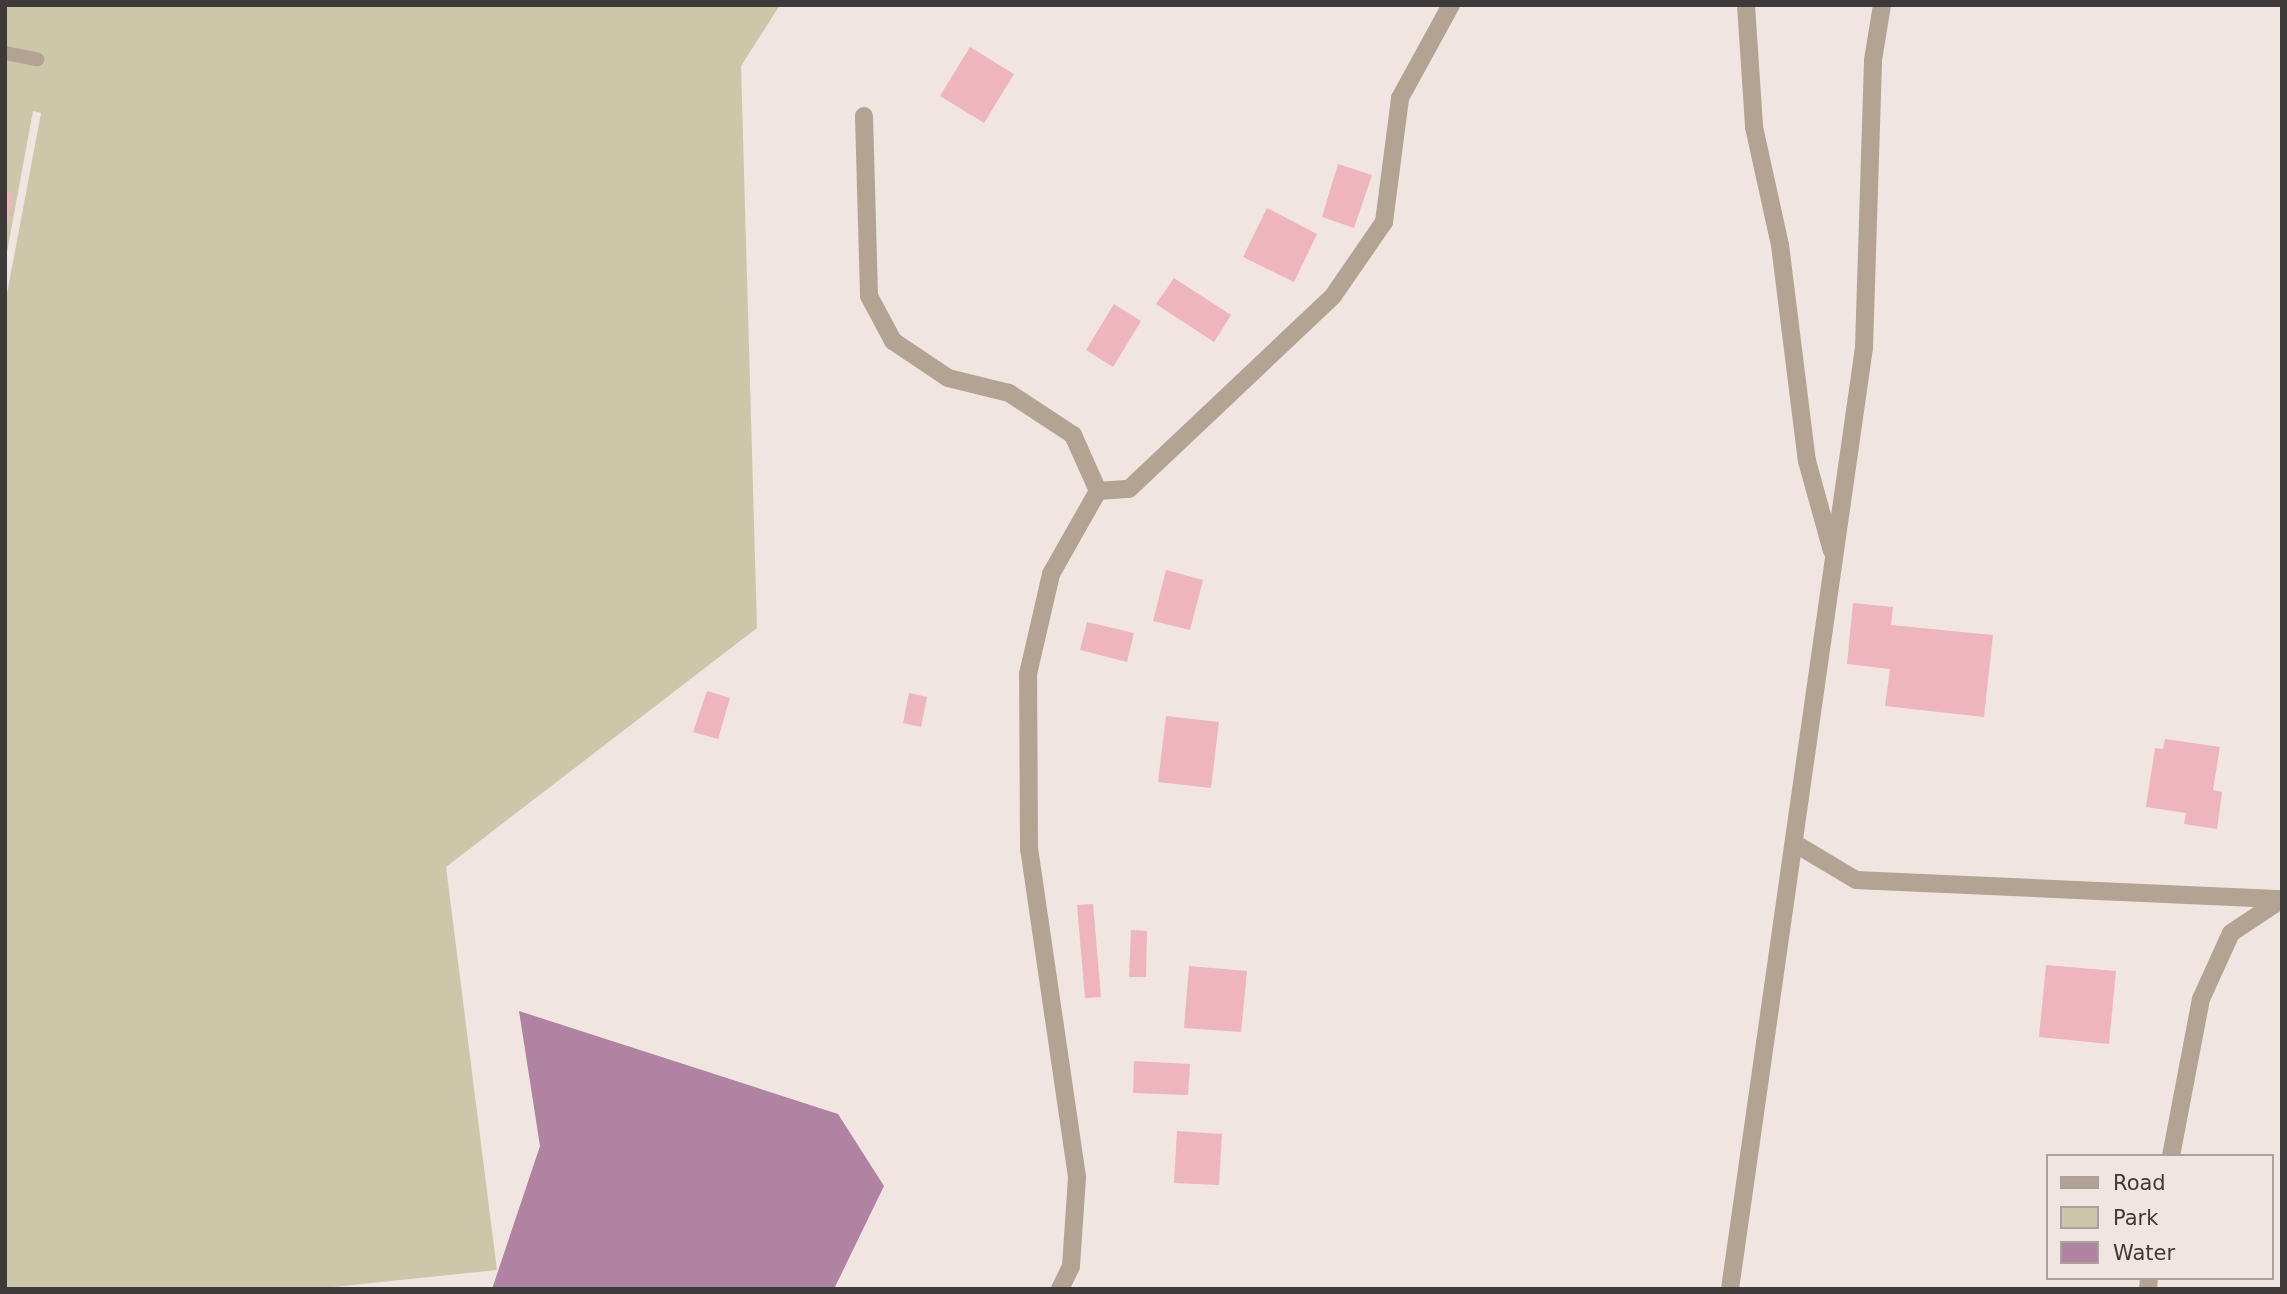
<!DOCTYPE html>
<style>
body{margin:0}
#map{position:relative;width:2287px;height:1294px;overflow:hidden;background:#f0e5e1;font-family:"DejaVu Sans",sans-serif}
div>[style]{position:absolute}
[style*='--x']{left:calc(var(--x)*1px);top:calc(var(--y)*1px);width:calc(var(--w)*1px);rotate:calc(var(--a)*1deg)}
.green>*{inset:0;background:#cdc7a9}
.water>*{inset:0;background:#af83a1}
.building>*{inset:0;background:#eeb5be}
.service>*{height:14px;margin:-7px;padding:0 7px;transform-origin:7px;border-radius:7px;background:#b3a393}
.minor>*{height:18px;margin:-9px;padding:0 9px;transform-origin:9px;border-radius:9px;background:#b3a393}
span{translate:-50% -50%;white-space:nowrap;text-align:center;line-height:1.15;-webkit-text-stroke:7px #f0e5e1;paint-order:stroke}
.frame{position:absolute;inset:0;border:7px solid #3e3a39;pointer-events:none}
.legend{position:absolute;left:2046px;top:1154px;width:228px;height:126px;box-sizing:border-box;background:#f0e5e1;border:2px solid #a9a19e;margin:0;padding:9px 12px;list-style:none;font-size:21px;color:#3e3a39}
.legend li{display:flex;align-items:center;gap:14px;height:35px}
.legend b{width:35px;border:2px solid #a9a19e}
</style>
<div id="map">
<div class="green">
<div style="clip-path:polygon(5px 5px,780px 5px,741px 66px,757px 628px,446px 867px,497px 1270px,314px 1289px,5px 1289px,5px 304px,41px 113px,33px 111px,5px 263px)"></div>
</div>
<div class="water">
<div style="clip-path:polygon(519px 1011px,838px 1114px,884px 1186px,834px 1289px,492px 1289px,540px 1146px)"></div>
</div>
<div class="building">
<div style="clip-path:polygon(970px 47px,1014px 74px,984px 123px,940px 96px)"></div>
<div style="clip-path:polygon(1338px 164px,1372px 175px,1354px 228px,1322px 217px)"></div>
<div style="clip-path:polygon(5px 191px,13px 192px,7px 227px,5px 227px)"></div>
<div style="clip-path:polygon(1267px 208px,1317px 234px,1294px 282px,1243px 257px)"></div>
<div style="clip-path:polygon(1174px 278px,1231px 315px,1214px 342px,1156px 304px)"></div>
<div style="clip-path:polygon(1114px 304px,1141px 321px,1113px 367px,1086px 350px)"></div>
<div style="clip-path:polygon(1166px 570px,1203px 580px,1190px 630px,1153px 621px)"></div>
<div style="clip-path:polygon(1853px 603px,1893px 607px,1891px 625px,1993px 635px,1984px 717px,1885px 706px,1890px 669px,1847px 664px)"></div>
<div style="clip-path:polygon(1087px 622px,1134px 633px,1127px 662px,1080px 650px)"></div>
<div style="clip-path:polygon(707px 691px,730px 698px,718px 739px,693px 732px)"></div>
<div style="clip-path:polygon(909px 693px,927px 697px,921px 727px,903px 723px)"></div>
<div style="clip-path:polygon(1166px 716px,1219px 722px,1211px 788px,1158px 782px)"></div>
<div style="clip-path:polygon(2165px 739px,2220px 747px,2213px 790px,2222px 792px,2217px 829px,2184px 824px,2186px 813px,2146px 807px,2155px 748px,2163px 749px)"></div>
<div style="clip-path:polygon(1093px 904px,1101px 997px,1085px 998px,1077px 905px)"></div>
<div style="clip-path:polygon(1131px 930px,1147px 931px,1146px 977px,1129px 977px)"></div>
<div style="clip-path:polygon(2046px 965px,2116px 971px,2109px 1044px,2039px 1037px)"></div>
<div style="clip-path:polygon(1189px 966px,1247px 971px,1241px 1032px,1184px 1028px)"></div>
<div style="clip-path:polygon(1134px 1061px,1190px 1064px,1188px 1095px,1133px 1093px)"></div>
<div style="clip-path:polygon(1177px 1131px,1222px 1134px,1219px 1185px,1174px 1183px)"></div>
</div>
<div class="service">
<div style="--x:5;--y:53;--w:33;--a:11"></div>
</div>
<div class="minor">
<div style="--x:1746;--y:5;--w:122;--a:86.2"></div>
<div style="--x:1754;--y:127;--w:121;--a:77.6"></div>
<div style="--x:1780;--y:245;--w:218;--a:82.9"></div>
<div style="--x:1807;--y:461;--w:93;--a:74.5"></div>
<div style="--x:864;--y:116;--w:180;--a:88.4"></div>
<div style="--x:869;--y:296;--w:51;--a:61.9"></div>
<div style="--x:893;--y:341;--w:66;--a:33.9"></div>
<div style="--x:948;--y:378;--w:63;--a:13.8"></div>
<div style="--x:1009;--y:393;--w:77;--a:33.3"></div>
<div style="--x:1073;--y:435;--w:61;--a:65.9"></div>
<div style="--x:1794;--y:843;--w:72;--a:30.8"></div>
<div style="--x:1856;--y:880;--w:426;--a:2.6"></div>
<div style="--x:2171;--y:1156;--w:160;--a:-79.2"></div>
<div style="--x:2201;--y:999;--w:72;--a:-65.6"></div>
<div style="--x:2231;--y:933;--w:61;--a:-33.7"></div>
<div style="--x:1060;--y:1289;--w:25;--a:-64"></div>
<div style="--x:1071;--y:1266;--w:89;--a:-86.1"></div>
<div style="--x:1077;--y:1177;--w:331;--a:-98.3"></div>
<div style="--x:1029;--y:849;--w:175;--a:-90.3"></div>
<div style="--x:1028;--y:674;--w:103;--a:-77"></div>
<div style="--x:1051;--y:574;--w:95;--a:-60.5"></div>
<div style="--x:1098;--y:491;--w:31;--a:-4"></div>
<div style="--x:1129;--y:489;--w:281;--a:-43.4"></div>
<div style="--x:1333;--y:296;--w:90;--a:-55.4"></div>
<div style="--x:1384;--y:222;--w:125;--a:-82.6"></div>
<div style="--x:1400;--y:98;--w:106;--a:-61.3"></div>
<div style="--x:1730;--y:1289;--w:950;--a:-81.9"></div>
<div style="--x:1864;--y:348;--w:288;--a:-88.2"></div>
<div style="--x:1873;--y:60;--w:56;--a:-80.7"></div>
<div style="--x:2148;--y:1289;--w:11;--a:-85"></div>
</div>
<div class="frame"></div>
<ul class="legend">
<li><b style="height:9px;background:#b3a393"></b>Road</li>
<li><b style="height:19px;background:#cdc7a9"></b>Park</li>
<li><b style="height:19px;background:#af83a1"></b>Water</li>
</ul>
</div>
